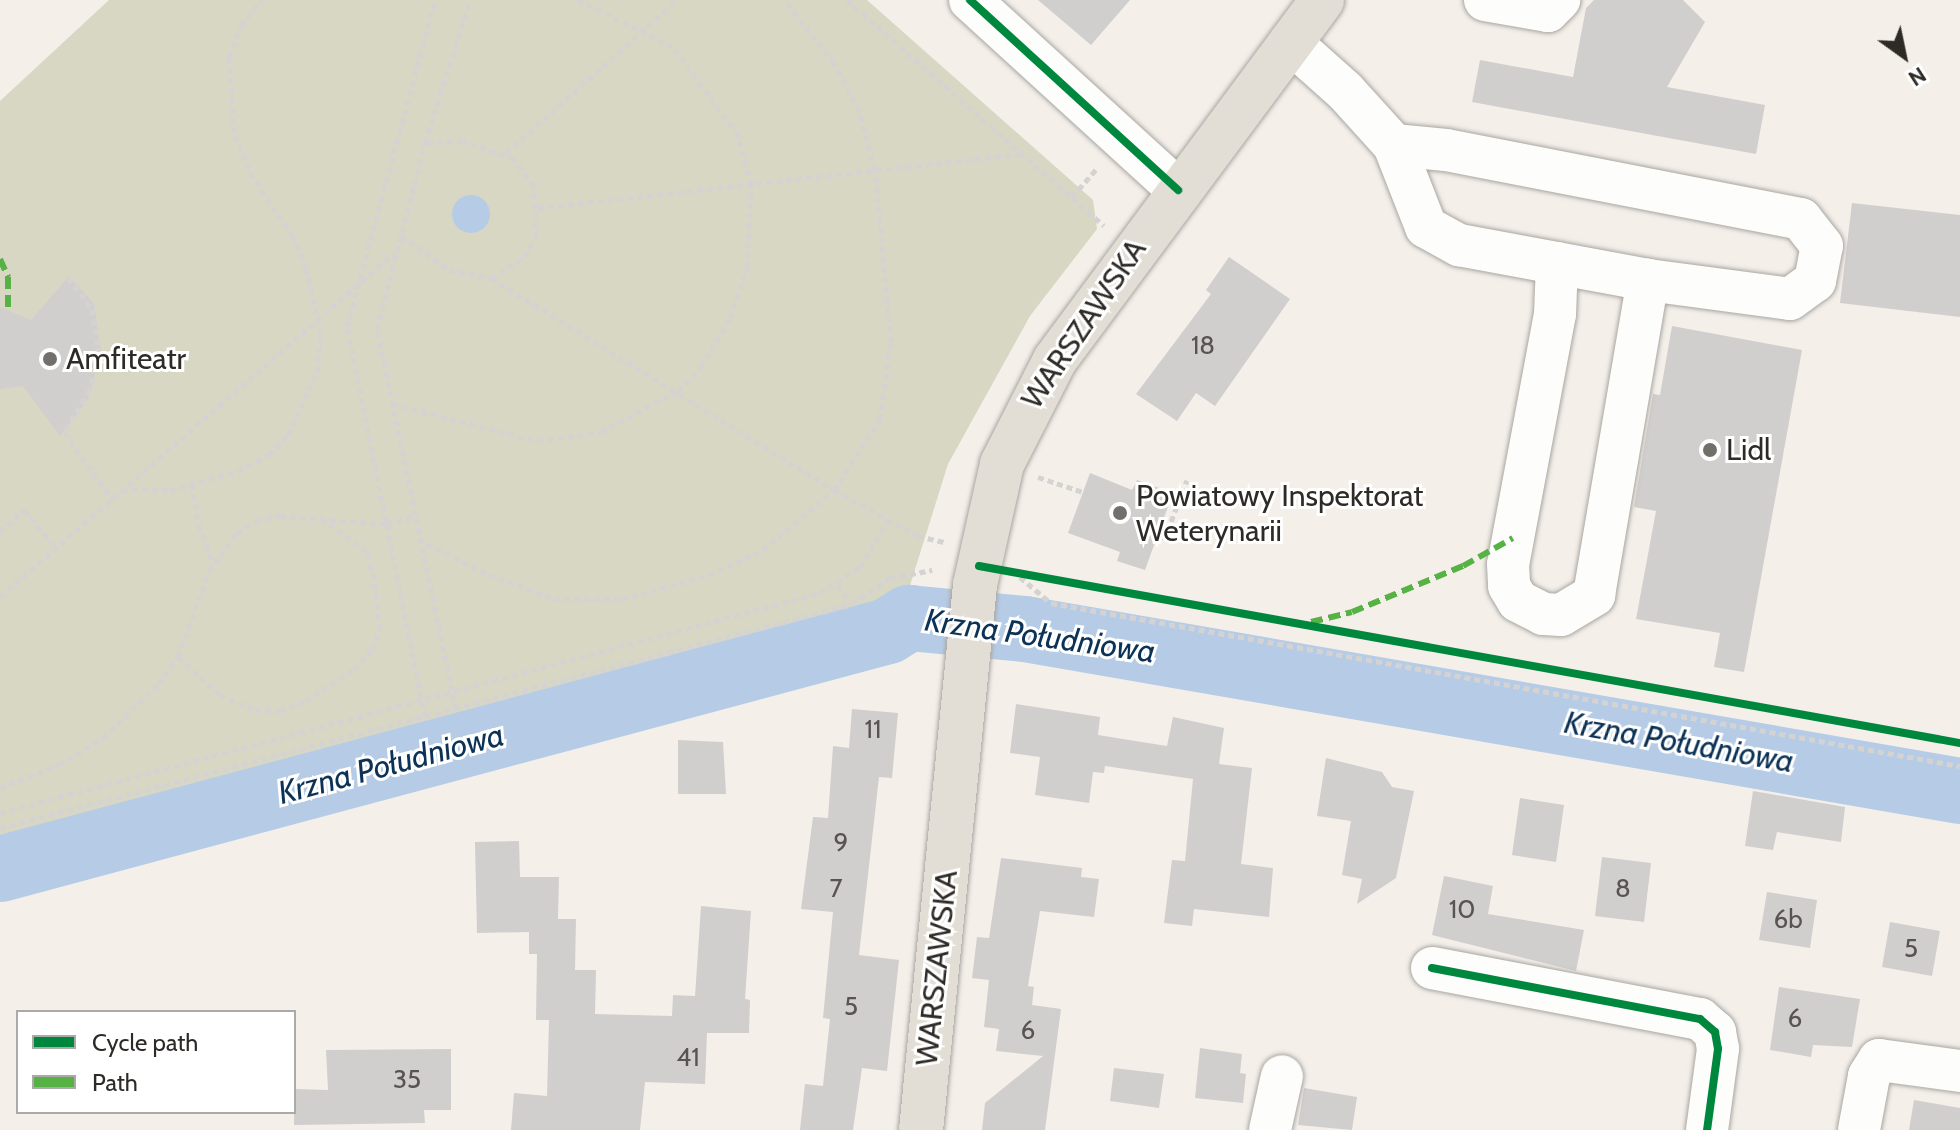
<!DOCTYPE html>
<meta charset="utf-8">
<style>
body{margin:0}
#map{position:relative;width:1960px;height:1130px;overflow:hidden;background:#f4efe9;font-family:Cabin,sans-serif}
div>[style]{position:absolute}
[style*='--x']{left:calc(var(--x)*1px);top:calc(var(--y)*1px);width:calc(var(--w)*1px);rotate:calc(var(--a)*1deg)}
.green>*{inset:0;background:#d7d7c3}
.water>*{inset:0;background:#b6cce6}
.round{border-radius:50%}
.river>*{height:66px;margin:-33px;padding:0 33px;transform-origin:33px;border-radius:33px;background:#b6cce6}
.building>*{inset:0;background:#d1cece}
.path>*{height:5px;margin-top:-2.5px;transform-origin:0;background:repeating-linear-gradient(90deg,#d4d3d1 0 6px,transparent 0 10px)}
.roads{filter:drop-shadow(0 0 2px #a9a6a2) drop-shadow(0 0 2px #a9a6a2)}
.minor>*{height:42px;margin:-21px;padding:0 21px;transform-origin:21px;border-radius:21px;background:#fdfdfc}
.major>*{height:44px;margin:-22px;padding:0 22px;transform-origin:22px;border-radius:22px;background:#e2ded5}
.quiet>*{height:6px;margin-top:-3px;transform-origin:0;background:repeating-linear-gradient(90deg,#56b245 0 12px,transparent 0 18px)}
.cycleway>*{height:8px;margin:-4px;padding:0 4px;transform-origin:4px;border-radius:4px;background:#00873e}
.dots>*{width:22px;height:22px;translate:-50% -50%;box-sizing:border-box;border:4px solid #fff;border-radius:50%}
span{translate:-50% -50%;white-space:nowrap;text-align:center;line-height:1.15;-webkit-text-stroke:6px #fff;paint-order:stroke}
.number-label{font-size:26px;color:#575451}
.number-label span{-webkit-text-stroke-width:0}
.street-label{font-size:30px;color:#2e2b27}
.poi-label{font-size:30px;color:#2e2b27}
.left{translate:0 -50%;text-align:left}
.water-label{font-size:32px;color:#0c3256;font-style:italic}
.legend{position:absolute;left:16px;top:1010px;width:280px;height:104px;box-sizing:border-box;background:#fff;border:2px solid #abaaa9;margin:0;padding:10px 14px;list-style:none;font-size:24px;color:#2e2b27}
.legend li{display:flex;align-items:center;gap:16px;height:40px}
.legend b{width:40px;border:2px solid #abaaa9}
.north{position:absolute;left:1864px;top:16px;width:80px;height:80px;-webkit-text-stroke:6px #fff;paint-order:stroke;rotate:147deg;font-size:22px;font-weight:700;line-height:32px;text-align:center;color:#2e2b27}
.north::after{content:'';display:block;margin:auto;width:28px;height:36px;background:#2e2b27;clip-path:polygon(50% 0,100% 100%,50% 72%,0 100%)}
</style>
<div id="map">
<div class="green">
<div style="clip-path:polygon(109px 0,867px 0,1093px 200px,1097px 229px,1030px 316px,948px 464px,907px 595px,0 846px,0 101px)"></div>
</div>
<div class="water">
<div class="round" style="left:452px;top:195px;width:38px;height:38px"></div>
</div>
<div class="river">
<div style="--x:0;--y:869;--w:919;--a:-15"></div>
<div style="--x:888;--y:631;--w:25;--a:-32"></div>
<div style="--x:909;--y:618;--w:117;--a:5.4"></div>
<div style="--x:1025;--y:629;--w:949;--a:9.83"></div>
</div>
<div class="building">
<div style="clip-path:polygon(1038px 0,1130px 0,1091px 45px)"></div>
<div style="clip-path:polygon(1594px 0,1683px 0,1705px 22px,1667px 87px,1765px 105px,1756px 154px,1472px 102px,1480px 60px,1573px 77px,1586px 8px)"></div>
<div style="clip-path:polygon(1852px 203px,1960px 215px,1960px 317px,1840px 303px)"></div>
<div style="clip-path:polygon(1229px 257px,1290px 299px,1215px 406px,1196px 393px,1177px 421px,1136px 394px,1211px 294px,1206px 290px)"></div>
<div style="clip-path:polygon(69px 276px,94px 304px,101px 351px,88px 399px,60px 436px,23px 386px,0 389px,0 307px,31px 320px)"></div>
<div style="clip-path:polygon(1672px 326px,1802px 350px,1744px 672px,1714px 667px,1720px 633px,1636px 619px,1656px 511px,1634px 507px,1653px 394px,1660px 395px)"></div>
<div style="clip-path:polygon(1090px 473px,1132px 490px,1137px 480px,1173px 493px,1145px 570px,1117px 561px,1120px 552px,1068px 533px)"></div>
<div style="clip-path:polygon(1016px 704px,1100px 717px,1098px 735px,1167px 746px,1173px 717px,1224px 728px,1219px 764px,1252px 768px,1241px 864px,1273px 868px,1269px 917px,1194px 909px,1192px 926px,1164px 923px,1172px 860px,1185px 861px,1193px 779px,1105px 766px,1104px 773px,1093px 772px,1089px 803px,1035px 795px,1040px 757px,1010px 753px)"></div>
<div style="clip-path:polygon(852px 709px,898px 713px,892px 778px,879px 777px,859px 955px,899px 960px,887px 1071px,862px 1068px,853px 1130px,800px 1130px,805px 1084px,823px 1086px,830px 1019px,823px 1018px,833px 912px,801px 909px,813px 817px,828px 818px,833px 746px,849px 748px)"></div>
<div style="clip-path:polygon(678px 740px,723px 742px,726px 794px,678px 794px)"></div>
<div style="clip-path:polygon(1326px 758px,1382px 772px,1392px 787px,1414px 791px,1396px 878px,1357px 904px,1362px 879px,1342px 875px,1351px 821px,1317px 816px)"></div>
<div style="clip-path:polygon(1753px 791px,1845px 807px,1841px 842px,1777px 832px,1773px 850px,1745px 846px)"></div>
<div style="clip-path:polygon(1520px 798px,1564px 805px,1556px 862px,1512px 855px)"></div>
<div style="clip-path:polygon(519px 841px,520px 877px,559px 877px,558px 919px,576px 919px,575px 970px,596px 970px,595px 1014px,672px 1016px,673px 995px,695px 996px,701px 906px,751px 911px,745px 999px,750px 1000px,749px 1033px,707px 1033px,705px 1084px,645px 1082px,640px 1130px,511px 1130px,514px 1093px,547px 1096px,549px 1020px,536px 1020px,537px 954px,529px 954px,529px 932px,477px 933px,475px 842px)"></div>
<div style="clip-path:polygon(1602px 857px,1651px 863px,1644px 922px,1595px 916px)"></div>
<div style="clip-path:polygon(1001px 858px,1082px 868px,1081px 877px,1099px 879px,1094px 917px,1040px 911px,1028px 986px,1034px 987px,1032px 1005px,1061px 1009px,1045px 1130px,982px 1130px,985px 1103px,1043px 1056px,996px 1051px,999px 1029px,984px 1027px,989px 980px,972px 978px,977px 937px,989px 938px)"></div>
<div style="clip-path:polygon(1444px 876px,1493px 886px,1488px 914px,1584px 930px,1576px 971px,1432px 935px)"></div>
<div style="clip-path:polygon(1767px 892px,1817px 900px,1810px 948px,1759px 940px)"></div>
<div style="clip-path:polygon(1890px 922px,1940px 931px,1932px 976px,1882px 967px)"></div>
<div style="clip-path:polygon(1779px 987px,1860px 999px,1852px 1047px,1813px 1045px,1811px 1057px,1770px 1050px)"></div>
<div style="clip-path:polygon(1200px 1048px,1242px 1054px,1240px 1073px,1246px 1074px,1243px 1103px,1195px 1098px)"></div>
<div style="clip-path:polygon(451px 1049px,451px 1110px,424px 1110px,425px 1123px,294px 1125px,294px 1089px,328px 1090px,326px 1050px)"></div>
<div style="clip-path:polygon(1114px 1068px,1164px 1074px,1159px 1108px,1110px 1101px)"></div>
<div style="clip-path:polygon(1304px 1088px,1357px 1097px,1352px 1130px,1298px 1125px)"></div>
<div style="clip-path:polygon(1914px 1100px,1960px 1108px,1960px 1130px,1909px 1130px)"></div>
</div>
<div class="path">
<div style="--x:847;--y:0;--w:342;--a:41.3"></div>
<div style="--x:506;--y:153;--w:229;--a:-41.8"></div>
<div style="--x:1072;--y:197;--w:37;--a:-49"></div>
<div style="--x:538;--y:208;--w:485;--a:-6.4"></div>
<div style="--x:401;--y:235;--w:59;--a:36.1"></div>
<div style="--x:449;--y:270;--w:43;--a:10.8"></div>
<div style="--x:491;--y:278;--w:39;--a:-32"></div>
<div style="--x:524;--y:257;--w:22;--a:-58"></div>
<div style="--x:536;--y:238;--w:52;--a:-92.2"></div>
<div style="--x:534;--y:186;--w:34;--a:-127"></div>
<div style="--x:514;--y:159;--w:54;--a:-160.6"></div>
<div style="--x:463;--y:141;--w:38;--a:177"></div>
<div style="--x:68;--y:278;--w:39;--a:52"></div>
<div style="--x:92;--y:309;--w:39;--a:81"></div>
<div style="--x:98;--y:348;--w:43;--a:100.8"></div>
<div style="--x:90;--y:390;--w:49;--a:121.8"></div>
<div style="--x:64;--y:432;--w:82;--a:54.4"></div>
<div style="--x:491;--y:278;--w:403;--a:31.7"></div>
<div style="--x:834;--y:490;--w:96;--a:28.7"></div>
<div style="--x:918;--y:536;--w:28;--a:13"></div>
<div style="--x:392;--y:404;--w:151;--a:14.2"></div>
<div style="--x:538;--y:441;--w:64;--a:-8.1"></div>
<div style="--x:601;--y:432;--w:87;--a:-28"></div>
<div style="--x:678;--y:391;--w:33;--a:-46"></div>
<div style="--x:701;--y:367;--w:57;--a:-59.4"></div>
<div style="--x:730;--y:318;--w:53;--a:-71.2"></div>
<div style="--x:747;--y:268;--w:83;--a:-87.2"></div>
<div style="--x:751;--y:185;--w:52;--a:-104.6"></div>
<div style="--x:738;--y:135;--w:109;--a:-126.5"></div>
<div style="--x:673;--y:47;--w:106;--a:-153.7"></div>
<div style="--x:1038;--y:477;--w:47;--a:18.4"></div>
<div style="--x:192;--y:484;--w:42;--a:80.3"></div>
<div style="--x:199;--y:525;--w:40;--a:69.8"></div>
<div style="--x:122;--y:490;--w:48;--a:0"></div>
<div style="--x:170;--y:490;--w:71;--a:-15.6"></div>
<div style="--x:238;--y:471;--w:35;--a:-27"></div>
<div style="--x:269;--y:455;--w:28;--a:-46"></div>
<div style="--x:288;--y:435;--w:69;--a:-65.3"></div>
<div style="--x:317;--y:372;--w:39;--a:-84"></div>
<div style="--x:321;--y:333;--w:67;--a:-103"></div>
<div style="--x:306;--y:268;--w:35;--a:-112"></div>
<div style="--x:293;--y:236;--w:70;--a:-124.6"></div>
<div style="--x:253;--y:178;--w:49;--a:-112.9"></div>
<div style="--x:234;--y:133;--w:76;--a:-93.8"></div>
<div style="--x:229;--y:57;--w:34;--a:-69"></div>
<div style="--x:241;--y:25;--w:33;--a:-50"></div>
<div style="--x:0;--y:532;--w:33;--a:-43"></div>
<div style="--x:24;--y:510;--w:50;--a:49.9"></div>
<div style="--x:418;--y:539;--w:70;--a:27.3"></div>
<div style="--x:480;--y:571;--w:79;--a:20.7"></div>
<div style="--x:554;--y:599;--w:68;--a:0"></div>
<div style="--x:622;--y:599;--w:90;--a:-15.4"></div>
<div style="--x:709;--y:575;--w:60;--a:-24.8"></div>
<div style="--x:763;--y:550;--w:93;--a:-40.2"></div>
<div style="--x:834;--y:490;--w:85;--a:-57.1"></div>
<div style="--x:880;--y:419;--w:78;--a:-81.9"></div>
<div style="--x:891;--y:342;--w:173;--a:-95.3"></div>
<div style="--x:875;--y:170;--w:61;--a:-105.2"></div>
<div style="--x:859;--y:111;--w:54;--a:-117.5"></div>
<div style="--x:834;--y:63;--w:80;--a:-127.9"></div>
<div style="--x:1164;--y:540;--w:64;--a:-69"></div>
<div style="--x:1020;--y:577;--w:40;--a:40"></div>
<div style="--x:1051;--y:603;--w:923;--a:10.17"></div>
<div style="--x:838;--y:585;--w:24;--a:54"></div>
<div style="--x:0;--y:597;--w:523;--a:-41.12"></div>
<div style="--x:178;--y:657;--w:57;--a:42.1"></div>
<div style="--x:220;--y:695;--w:38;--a:23"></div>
<div style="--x:255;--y:710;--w:25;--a:2"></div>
<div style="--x:280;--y:711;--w:28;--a:-21"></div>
<div style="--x:306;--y:701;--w:58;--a:-33.7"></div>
<div style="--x:354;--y:669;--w:26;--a:-47"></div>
<div style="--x:372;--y:650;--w:22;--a:-69"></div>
<div style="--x:380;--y:629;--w:50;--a:-96.8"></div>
<div style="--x:374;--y:579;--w:29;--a:-104"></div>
<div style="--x:367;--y:551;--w:57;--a:-144.9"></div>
<div style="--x:456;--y:710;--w:389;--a:-101.7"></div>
<div style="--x:377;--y:329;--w:192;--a:-75.5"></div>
<div style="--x:425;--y:143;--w:150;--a:-72.5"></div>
<div style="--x:425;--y:717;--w:398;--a:-101.3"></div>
<div style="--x:347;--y:327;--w:339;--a:-74.9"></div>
<div style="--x:0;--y:788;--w:63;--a:-21.3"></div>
<div style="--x:59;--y:765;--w:52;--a:-31.5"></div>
<div style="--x:103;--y:738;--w:78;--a:-44"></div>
<div style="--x:159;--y:684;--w:33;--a:-55"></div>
<div style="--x:178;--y:657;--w:91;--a:-70.2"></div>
<div style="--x:209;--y:571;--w:47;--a:-53.6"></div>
<div style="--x:237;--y:533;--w:22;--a:-32"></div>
<div style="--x:256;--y:521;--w:25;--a:-12"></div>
<div style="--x:280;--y:516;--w:107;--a:4.3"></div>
<div style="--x:387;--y:524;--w:27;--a:-15"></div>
<div style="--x:0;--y:813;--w:849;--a:-15.02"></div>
<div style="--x:820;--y:593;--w:48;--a:-33"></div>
<div style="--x:860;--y:567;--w:54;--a:-58.7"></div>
<div style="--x:0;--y:828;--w:881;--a:-14.73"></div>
<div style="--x:852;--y:604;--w:46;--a:-34.4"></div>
<div style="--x:890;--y:578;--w:43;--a:-10.8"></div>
</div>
<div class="roads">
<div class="minor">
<div style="--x:970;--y:0;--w:282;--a:42.4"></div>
<div style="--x:1485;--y:0;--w:64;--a:9.9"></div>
<div style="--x:1548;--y:11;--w:16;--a:-45"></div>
<div style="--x:1290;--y:42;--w:74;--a:41.7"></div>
<div style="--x:1345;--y:91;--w:73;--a:47.8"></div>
<div style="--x:1394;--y:145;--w:88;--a:68.7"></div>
<div style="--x:1426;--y:227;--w:38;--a:29"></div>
<div style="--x:1459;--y:245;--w:192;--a:10.5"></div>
<div style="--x:1648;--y:280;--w:143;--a:7.6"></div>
<div style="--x:1790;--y:299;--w:31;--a:-36"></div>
<div style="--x:1815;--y:281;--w:36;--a:-79"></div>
<div style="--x:1822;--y:246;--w:34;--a:-128"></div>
<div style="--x:1801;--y:219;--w:362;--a:-169"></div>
<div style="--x:1446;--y:150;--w:52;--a:-174.5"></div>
<div style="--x:1557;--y:263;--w:51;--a:92.2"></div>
<div style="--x:1555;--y:314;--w:254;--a:100.6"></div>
<div style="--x:1508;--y:564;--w:22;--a:87"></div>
<div style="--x:1509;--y:586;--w:17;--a:59"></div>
<div style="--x:1518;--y:601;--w:28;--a:27"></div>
<div style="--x:1543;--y:614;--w:18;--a:3"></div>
<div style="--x:1561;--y:615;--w:39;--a:-31"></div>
<div style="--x:1594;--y:595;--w:320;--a:-80.3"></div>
<div style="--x:1432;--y:968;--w:273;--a:10.8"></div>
<div style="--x:1700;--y:1019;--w:20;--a:41"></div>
<div style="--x:1715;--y:1032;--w:17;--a:80"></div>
<div style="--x:1718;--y:1049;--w:82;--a:97.7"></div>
<div style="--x:1270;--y:1130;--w:55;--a:-77.5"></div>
<div style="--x:1859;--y:1130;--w:55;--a:-79.5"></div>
<div style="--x:1869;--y:1076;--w:19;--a:-58"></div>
<div style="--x:1879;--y:1060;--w:82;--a:7.7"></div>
</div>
<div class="major">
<div style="--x:921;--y:1130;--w:548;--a:-84.34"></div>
<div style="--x:975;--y:585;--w:124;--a:-77.4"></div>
<div style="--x:1002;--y:464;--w:117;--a:-63"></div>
<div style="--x:1055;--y:360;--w:448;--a:-53.4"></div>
</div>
</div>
<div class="quiet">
<div style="--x:0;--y:259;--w:20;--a:66"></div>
<div style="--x:8;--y:277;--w:33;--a:90"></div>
<div style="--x:1311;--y:622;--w:42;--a:-13.7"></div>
<div style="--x:1352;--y:612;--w:120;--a:-22.5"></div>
<div style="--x:1463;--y:566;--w:57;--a:-29.2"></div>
</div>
<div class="cycleway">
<div style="--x:970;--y:0;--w:282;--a:42.4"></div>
<div style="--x:979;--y:566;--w:997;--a:10.23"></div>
<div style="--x:1432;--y:968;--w:273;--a:10.8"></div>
<div style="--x:1700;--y:1019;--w:20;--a:41"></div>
<div style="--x:1715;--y:1032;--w:17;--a:80"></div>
<div style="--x:1718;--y:1049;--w:82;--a:97.7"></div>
</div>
<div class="dots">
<div style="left:50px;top:359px;background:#73706b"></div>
<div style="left:1710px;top:450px;background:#73706b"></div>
<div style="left:1120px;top:513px;background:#73706b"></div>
</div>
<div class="number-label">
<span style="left:1203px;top:346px">18</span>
<span style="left:873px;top:730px">11</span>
<span style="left:841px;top:843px">9</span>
<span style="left:836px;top:889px">7</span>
<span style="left:1623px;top:889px">8</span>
<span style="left:1462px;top:910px">10</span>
<span style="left:1788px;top:920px">6b</span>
<span style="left:1911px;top:949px">5</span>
<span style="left:851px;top:1007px">5</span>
<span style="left:1795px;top:1019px">6</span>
<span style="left:1028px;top:1031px">6</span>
<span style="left:688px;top:1058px">41</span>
<span style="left:407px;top:1080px">35</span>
</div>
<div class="street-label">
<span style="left:1084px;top:324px;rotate:-56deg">WARSZAWSKA</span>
<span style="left:937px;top:968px;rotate:-84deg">WARSZAWSKA</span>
</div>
<div class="poi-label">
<span class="left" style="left:66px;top:359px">Amfiteatr</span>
<span class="left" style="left:1726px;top:450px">Lidl</span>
<span class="left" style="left:1136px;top:513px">Powiatowy Inspektorat<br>Weterynarii</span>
</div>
<div class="water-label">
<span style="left:1040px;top:636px;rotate:8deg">Krzna Południowa</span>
<span style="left:1679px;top:742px;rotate:10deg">Krzna Południowa</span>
<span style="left:391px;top:764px;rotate:-15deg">Krzna Południowa</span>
</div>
<ul class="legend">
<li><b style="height:10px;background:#00873e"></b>Cycle path</li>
<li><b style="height:10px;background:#56b245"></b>Path</li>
</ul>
<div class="north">N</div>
</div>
